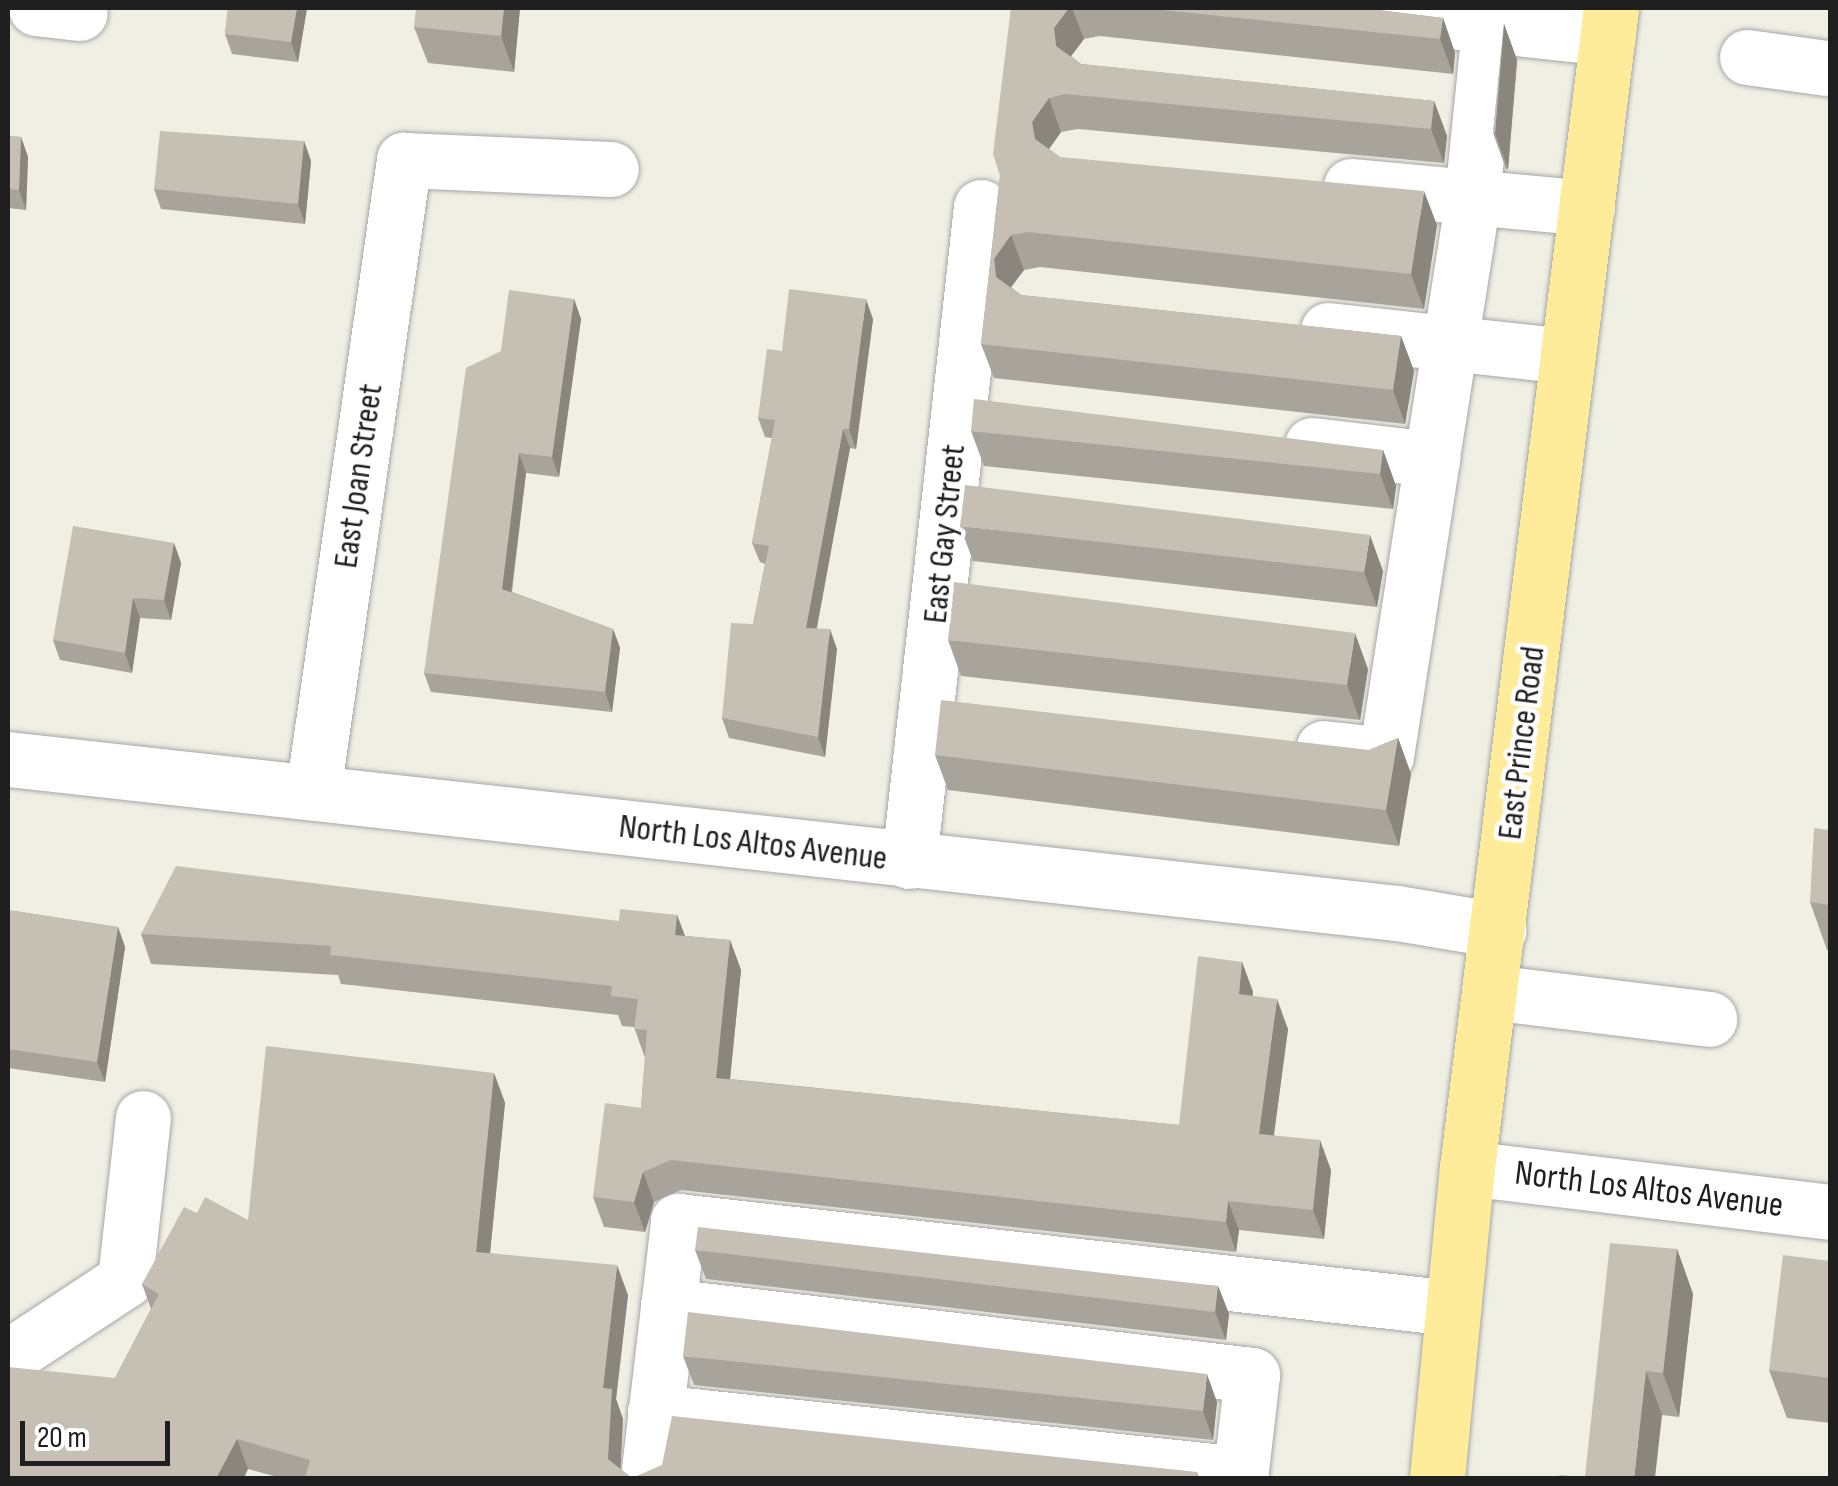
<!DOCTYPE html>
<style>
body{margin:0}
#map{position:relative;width:1838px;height:1486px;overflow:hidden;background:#f0efe4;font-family:"Sofia Sans Condensed",sans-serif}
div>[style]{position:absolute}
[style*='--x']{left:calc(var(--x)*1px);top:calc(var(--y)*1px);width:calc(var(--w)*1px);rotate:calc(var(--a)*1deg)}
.roads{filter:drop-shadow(0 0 2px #a6a6a6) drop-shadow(0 0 2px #a6a6a6)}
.minor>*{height:55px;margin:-27.5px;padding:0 27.5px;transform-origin:27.5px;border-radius:27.5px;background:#fff}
.major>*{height:55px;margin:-27.5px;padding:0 27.5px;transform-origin:27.5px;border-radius:27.5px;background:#feec9b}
.wall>*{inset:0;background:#a9a49b}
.shaded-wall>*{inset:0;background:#8a867e}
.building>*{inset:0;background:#c5bfb4}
span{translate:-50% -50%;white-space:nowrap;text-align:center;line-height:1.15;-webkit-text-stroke:9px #fff;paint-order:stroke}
.street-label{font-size:35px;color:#1f1f1f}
.frame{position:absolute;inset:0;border:10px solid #1f1f1f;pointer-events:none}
.scale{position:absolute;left:20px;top:1421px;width:150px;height:45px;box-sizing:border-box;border:5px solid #1f1f1f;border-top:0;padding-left:12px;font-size:30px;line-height:35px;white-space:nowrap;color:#1f1f1f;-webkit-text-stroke:8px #fff;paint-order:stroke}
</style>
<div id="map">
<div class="roads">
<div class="minor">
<div style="--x:36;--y:8;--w:44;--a:6.5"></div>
<div style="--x:1331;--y:8;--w:278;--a:6.2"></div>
<div style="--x:1747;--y:57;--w:80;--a:7.9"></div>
<div style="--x:1351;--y:186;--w:237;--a:5.3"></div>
<div style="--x:1328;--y:330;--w:241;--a:6.2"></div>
<div style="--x:1312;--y:445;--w:121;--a:6.7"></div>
<div style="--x:1432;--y:459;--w:300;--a:98.8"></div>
<div style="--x:1386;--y:755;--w:63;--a:-173.7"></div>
<div style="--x:1431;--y:463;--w:250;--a:-81"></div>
<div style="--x:1470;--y:216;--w:209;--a:-84.2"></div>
<div style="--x:8;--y:759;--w:1398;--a:6.33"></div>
<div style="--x:1397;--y:913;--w:103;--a:9.5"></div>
<div style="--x:313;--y:792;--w:639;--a:-81.81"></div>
<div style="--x:404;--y:160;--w:207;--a:2.5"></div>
<div style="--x:909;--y:861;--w:658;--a:-83.72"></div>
<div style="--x:1490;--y:992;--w:221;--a:7"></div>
<div style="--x:1467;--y:1168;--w:366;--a:6.9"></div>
<div style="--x:668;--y:1306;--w:588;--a:6.74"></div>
<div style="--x:1252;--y:1375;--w:104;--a:96.6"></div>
<div style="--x:25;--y:1346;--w:120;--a:-33.4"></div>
<div style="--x:125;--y:1280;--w:163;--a:-83.7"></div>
<div style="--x:655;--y:1412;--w:589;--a:6.04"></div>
<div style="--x:648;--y:1478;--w:259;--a:-83.3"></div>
<div style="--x:678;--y:1221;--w:780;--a:6.41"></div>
</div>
<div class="major">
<div style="--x:1437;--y:1478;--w:311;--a:-84.5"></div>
<div style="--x:1467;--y:1168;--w:1169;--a:-82.92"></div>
</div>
</div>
<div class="wall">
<div style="clip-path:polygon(228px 8px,307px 8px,298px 62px,232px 54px,225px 34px)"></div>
<div style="clip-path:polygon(520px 8px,514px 72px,428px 63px,414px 27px)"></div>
<div style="clip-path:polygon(1011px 8px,1362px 8px,1443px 18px,1455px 53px,1453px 74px,1100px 36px,1084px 39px,1071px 56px,1081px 64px,1434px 101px,1447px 136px,1444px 163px,1078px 129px,1061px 132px,1049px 149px,1060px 157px,1437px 225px,1424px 309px,1040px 267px,1024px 270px,1011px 287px,1021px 295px,1401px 336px,1414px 371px,1405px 424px,994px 378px,981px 344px,1000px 176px)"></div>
<div style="clip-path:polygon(1504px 24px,1517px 60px,1508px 169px,1506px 169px,1493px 133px)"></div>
<div style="clip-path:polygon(8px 136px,21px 137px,28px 157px,26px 210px,8px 208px)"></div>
<div style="clip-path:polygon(304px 141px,311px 161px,305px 224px,161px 209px,154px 189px)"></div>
<div style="clip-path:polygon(574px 299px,581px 319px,559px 477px,526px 473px,512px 592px,613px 629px,620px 648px,612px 712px,431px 692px,424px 673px,501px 351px)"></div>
<div style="clip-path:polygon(873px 319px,856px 449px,850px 448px,817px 628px,837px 649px,825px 757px,729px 738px,722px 718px,753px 624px,765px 564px,760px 562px,752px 543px,772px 438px,765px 437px,758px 418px,782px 351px)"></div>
<div style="clip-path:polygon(971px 431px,1383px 450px,1396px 486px,1393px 509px,984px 466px)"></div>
<div style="clip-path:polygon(960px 526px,1383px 571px,1377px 607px,973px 561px)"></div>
<div style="clip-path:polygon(174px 543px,181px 563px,171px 620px,140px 618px,132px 673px,60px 660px,53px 640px)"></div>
<div style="clip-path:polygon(948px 640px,1368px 669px,1360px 720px,961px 676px)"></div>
<div style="clip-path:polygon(1398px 738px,1411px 774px,1399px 846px,948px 790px,935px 755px,1369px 750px)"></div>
<div style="clip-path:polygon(1830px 830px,1830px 950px,1827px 950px,1810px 902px)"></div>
<div style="clip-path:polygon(8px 910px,118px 927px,125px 947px,105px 1082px,8px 1068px)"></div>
<div style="clip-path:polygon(677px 915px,685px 936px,730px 940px,741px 970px,730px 1079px,1179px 1125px,1242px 962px,1253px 992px,1252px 996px,1288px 1029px,1274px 1135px,1331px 1170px,1324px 1239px,1239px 1230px,1236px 1252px,681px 1190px,654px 1202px,645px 1232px,604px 1227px,593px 1197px,641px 1108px,645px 1058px,634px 1027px,622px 1026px,618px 1015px,341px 984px,338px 975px,151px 964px,141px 934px,619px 921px)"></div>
<div style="clip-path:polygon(494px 1073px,505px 1103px,490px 1253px,628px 1295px,616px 1399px,623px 1419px,620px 1469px,632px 1478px,1197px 1472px,1199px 1478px,281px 1478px,248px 1469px,115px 1378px,151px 1309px,142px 1284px,197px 1213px,248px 1220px)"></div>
<div style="clip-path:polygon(1677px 1249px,1693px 1294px,1679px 1417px,1662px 1415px,1585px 1477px)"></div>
<div style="clip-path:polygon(695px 1250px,1218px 1286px,1229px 1314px,1226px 1340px,706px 1279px)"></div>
<div style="clip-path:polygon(1830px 1261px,1830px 1423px,1787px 1418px,1769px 1370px)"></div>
<div style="clip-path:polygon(683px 1356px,1217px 1402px,1213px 1440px,694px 1385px)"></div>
</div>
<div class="shaded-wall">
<div style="clip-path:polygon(297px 8px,307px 8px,298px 62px,291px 42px)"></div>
<div style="clip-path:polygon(504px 8px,520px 8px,514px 72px,501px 36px)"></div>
<div style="clip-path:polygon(1069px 8px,1072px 8px,1084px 39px,1066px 63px,1056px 46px,1054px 28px)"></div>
<div style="clip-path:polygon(1443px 18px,1455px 53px,1453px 74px,1440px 39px)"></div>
<div style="clip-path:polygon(1504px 24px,1517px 60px,1508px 169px,1495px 133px)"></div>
<div style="clip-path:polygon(1049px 98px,1061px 132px,1044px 156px,1035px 139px,1032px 122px)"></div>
<div style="clip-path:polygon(1434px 101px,1447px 136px,1444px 163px,1431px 129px)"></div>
<div style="clip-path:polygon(21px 137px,28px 157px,26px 210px,19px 190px)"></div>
<div style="clip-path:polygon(304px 141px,311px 161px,305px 224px,298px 204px)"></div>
<div style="clip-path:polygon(1424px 191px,1437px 225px,1424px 309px,1411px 274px)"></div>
<div style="clip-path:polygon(1011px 235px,1024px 270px,1006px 294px,996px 277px,994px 259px)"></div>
<div style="clip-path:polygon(574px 299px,581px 319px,559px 477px,552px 457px)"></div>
<div style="clip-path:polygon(866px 299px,873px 319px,856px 449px,849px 429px)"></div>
<div style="clip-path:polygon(1401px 336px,1414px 371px,1405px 424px,1393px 390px)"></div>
<div style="clip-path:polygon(843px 429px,850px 448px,813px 647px,806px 628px)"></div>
<div style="clip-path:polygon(1383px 450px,1396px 486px,1393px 509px,1380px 474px)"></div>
<div style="clip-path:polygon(519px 453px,526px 473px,509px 609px,502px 589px)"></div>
<div style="clip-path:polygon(1370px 535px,1383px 571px,1377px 607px,1364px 572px)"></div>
<div style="clip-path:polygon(174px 543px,181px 563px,171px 620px,164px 600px)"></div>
<div style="clip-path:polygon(133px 598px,140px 618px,132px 673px,125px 653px)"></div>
<div style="clip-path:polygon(613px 629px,620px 648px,612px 712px,605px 692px)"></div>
<div style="clip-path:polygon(830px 629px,837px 649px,825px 757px,818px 737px)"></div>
<div style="clip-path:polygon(1355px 633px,1368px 669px,1360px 720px,1347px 685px)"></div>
<div style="clip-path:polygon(1398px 738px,1411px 774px,1399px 846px,1386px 810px)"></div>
<div style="clip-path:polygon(677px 915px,688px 944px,675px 935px)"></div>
<div style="clip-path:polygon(118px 927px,125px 947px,105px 1082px,97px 1062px)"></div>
<div style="clip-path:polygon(730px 940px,741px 970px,727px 1108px,716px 1078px)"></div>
<div style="clip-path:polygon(1242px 962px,1253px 992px,1250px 1024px,1239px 994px)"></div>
<div style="clip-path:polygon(1277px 999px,1288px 1029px,1270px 1163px,1259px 1134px)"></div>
<div style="clip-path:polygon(494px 1073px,505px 1103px,487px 1283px,476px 1252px)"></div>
<div style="clip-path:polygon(1320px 1140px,1331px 1170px,1324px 1239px,1313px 1210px)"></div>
<div style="clip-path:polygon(643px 1172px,654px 1202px,645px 1232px,634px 1202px)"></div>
<div style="clip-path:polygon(1228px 1201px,1239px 1230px,1236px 1252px,1226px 1222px)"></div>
<div style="clip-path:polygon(1677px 1249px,1693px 1294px,1679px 1417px,1663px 1373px)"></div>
<div style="clip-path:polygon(617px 1265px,628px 1295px,616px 1399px,623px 1419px,620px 1478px,608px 1459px,603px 1388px)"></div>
<div style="clip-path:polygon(1218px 1286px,1229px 1314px,1226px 1340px,1215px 1312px)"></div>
<div style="clip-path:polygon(1646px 1371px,1662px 1415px,1655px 1478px,1634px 1478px)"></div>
<div style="clip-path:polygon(1207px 1374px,1217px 1402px,1213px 1440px,1203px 1411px)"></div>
<div style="clip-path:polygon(237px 1439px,248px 1469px,244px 1478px,216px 1478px)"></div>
</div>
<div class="building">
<div style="clip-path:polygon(228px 8px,297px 8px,291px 42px,225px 34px)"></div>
<div style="clip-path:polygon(416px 8px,504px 8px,501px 36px,414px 27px)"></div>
<div style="clip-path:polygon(1011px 8px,1069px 8px,1054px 28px,1056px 46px,1081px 64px,1434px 101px,1431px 129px,1065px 94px,1049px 98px,1032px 122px,1035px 139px,1060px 157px,1424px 191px,1411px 274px,1028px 232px,1011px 235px,994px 259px,996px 277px,1021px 295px,1401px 336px,1393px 390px,981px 344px,1000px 176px,993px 154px)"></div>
<div style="clip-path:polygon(1144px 8px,1362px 8px,1443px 18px,1440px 39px)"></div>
<div style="clip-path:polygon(1504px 24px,1495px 133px,1493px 133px)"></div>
<div style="clip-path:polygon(160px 131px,304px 141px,298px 204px,154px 189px)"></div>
<div style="clip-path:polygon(8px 136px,21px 137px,19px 190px,8px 189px)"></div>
<div style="clip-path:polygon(789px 289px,866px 299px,849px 429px,843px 429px,806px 628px,830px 629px,818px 737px,722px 718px,731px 623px,753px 624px,769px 546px,752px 543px,775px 420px,758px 418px,767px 349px,782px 351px)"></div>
<div style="clip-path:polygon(509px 290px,574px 299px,552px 457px,519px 453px,502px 589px,613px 629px,605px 692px,424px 673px,466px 368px,501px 351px)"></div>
<div style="clip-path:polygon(974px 399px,1383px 450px,1380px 474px,971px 431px)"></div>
<div style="clip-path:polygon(965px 485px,1370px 535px,1364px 572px,960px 526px)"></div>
<div style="clip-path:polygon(73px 526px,174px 543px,164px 600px,133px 598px,125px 653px,53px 640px)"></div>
<div style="clip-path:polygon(954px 582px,1355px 633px,1347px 685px,948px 640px)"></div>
<div style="clip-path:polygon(941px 700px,1369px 750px,1398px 738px,1386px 810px,935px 755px)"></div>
<div style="clip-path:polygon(1814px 828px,1830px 830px,1830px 905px,1810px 902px)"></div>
<div style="clip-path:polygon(176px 866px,619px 921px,620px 909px,677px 915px,675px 935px,730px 940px,716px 1078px,1179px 1125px,1198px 956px,1242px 962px,1239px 994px,1277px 999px,1259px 1134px,1320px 1140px,1313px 1210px,1228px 1201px,1226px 1222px,671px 1160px,643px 1172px,634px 1202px,593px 1197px,605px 1103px,641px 1108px,647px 1030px,634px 1029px,638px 999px,611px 996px,612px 986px,330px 955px,331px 946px,141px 934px)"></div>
<div style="clip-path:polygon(8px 910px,118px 927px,97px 1062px,8px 1049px)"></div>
<div style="clip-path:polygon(266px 1046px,494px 1073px,476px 1252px,617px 1265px,603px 1388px,612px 1389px,608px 1459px,632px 1478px,662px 1465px,672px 1416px,1197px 1472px,1196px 1478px,305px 1478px,310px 1460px,237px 1439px,216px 1478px,8px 1478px,8px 1367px,115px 1378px,159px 1294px,142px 1284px,184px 1207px,197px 1213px,205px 1197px,248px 1220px)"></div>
<div style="clip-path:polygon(698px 1227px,1218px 1286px,1215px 1312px,695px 1250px)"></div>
<div style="clip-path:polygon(1610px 1243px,1677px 1249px,1663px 1373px,1646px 1371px,1634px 1478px,1559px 1478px,1559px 1475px,1585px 1477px)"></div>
<div style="clip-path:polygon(1783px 1255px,1830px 1261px,1830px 1378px,1769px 1370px)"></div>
<div style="clip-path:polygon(688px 1312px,1207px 1374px,1203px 1411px,683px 1356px)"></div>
</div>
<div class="street-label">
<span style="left:359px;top:476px;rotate:-82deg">East Joan Street</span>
<span style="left:945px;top:534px;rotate:-84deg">East Gay Street</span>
<span style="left:1522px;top:743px;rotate:-83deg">East Prince Road</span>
<span style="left:753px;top:843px;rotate:7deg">North Los Altos Avenue</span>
<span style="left:1649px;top:1190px;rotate:7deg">North Los Altos Avenue</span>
</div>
<div class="frame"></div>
<div class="scale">20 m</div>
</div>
